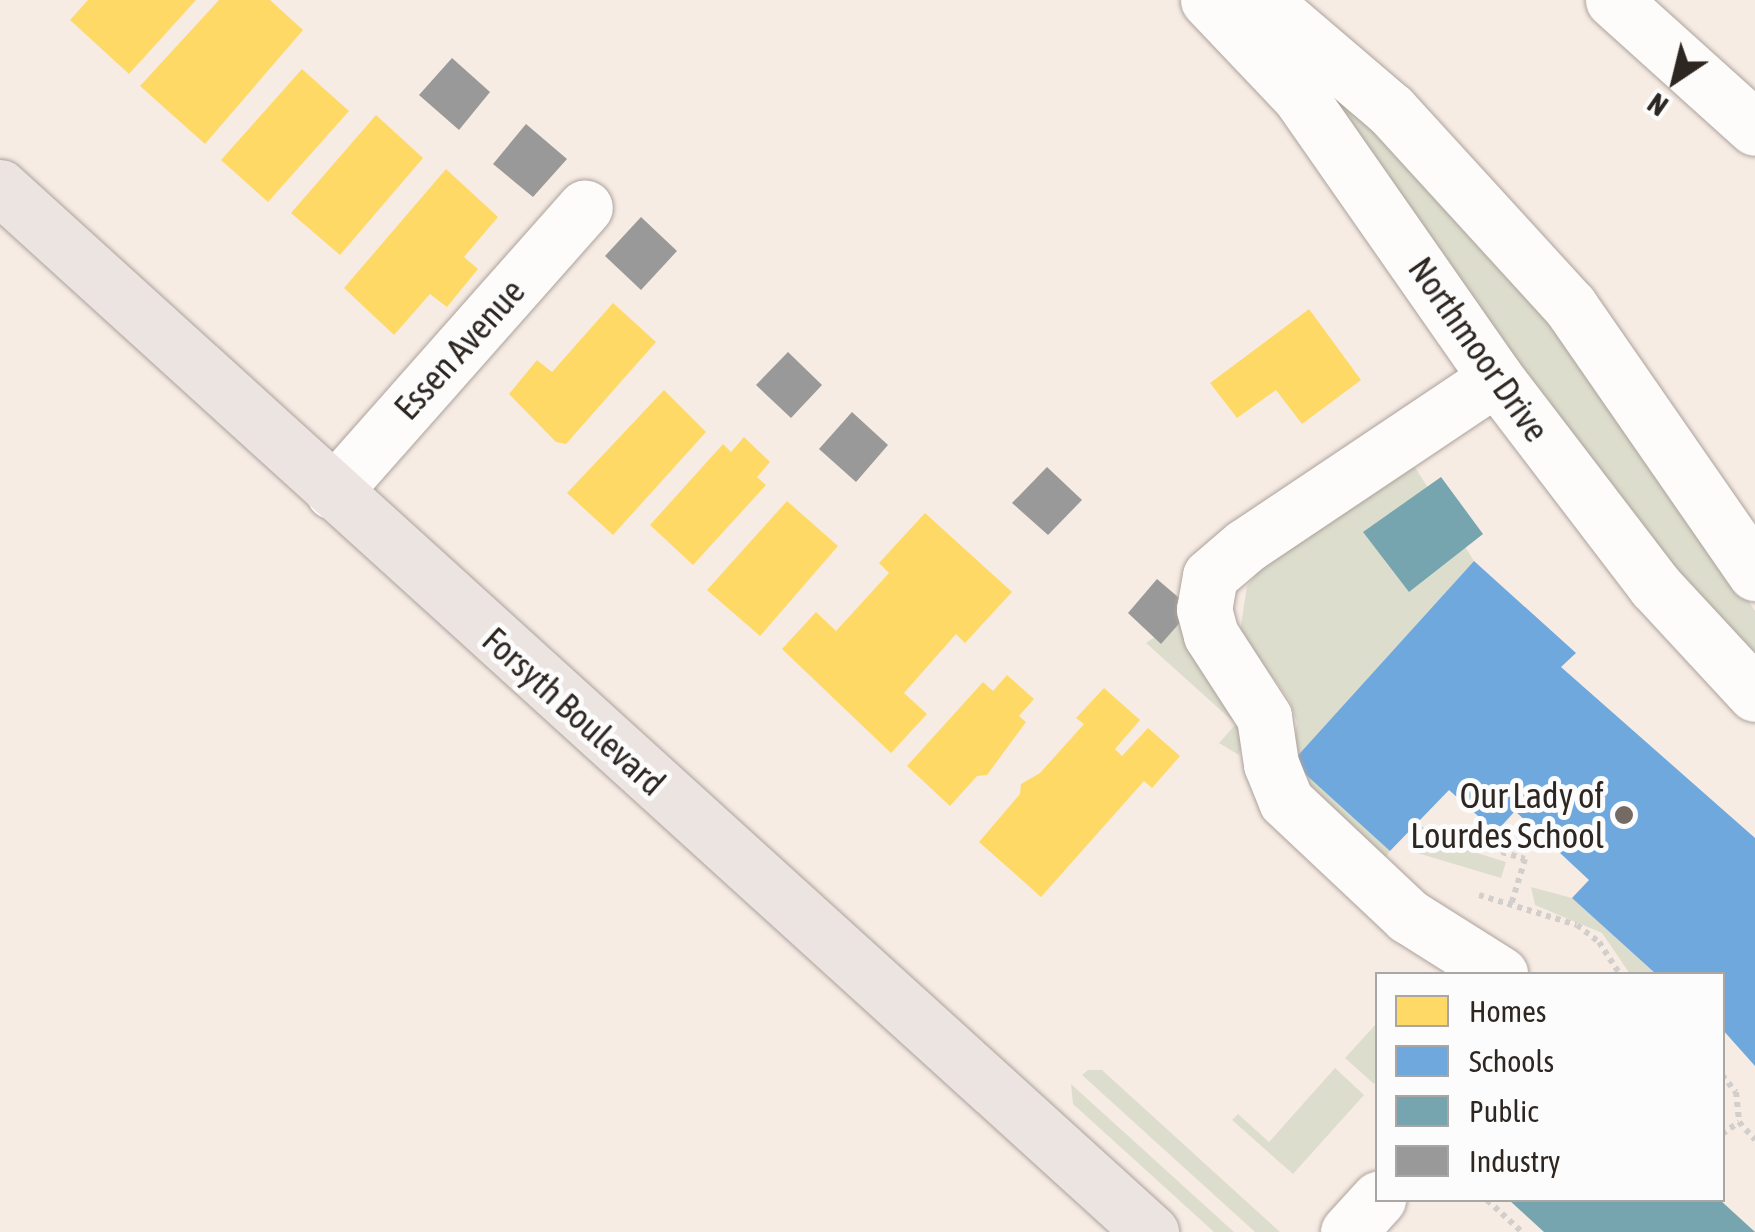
<!DOCTYPE html>
<style>
body{margin:0}
#map{position:relative;width:1755px;height:1232px;overflow:hidden;background:#f7ece4;font-family:"Asap Condensed",sans-serif}
div>[style]{position:absolute}
[style*='--x']{left:calc(var(--x)*1px);top:calc(var(--y)*1px);width:calc(var(--w)*1px);rotate:calc(var(--a)*1deg)}
.green>*{inset:0;background:#ddddcd}
.homes>*{inset:0;background:#ffd966}
.schools>*{inset:0;background:#6fa8dc}
.public>*{inset:0;background:#76a5af}
.industry>*{inset:0;background:#999}
.path>*{height:6px;margin-top:-3px;transform-origin:0;background:repeating-linear-gradient(90deg,#d2cecc 0 5px,transparent 0 10px)}
.roads{filter:drop-shadow(0 0 2px #aba29c) drop-shadow(0 0 2px #aba29c)}
.minor>*{height:55px;margin:-27.5px;padding:0 27.5px;transform-origin:27.5px;border-radius:27.5px;background:#fefcfb}
.major>*{height:55px;margin:-27.5px;padding:0 27.5px;transform-origin:27.5px;border-radius:27.5px;background:#ece4e1}
.dots>*{width:28px;height:28px;translate:-50% -50%;box-sizing:border-box;border:5px solid #fcfcfc;border-radius:50%}
span{translate:-50% -50%;white-space:nowrap;text-align:center;line-height:1.15;-webkit-text-stroke:10px #fcfcfc;paint-order:stroke}
.street-label{font-size:35px;color:#2d2621}
.poi-label{font-size:35px;color:#2d2621}
.right{translate:-100% -50%;text-align:right}
.legend{position:absolute;left:1375px;top:972px;width:350px;height:230px;box-sizing:border-box;background:#fcfcfc;border:2px solid #a9a6a4;margin:0;padding:12px 18px;list-style:none;font-size:30px;color:#2d2621}
.legend li{display:flex;align-items:center;gap:20px;height:50px}
.legend b{width:50px;border:2px solid #a9a6a4}
.north{position:absolute;left:1625px;top:30px;width:100px;height:100px;-webkit-text-stroke:8px #fcfcfc;paint-order:stroke;rotate:215deg;font-size:28px;font-weight:700;line-height:40px;text-align:center;color:#2d2621}
.north::after{content:'';display:block;margin:auto;width:35px;height:45px;background:#2d2621;clip-path:polygon(50% 0,100% 100%,50% 72%,0 100%)}
</style>
<div id="map">
<div class="green">
<div style="clip-path:polygon(1343px 92px,1619px 396px,1755px 611px,1755px 662px,1672px 575px,1333px 107px)"></div>
<div style="clip-path:polygon(1413px 464px,1474px 561px,1293px 761px,1390px 851px,1386px 857px,1295px 775px,1292px 761px,1297px 723px,1290px 701px,1240px 631px,1247px 586px,1257px 573px)"></div>
<div style="clip-path:polygon(1181px 619px,1246px 721px,1239px 755px,1219px 743px,1236px 724px,1146px 643px)"></div>
<div style="clip-path:polygon(1426px 837px,1506px 862px,1501px 878px,1414px 852px)"></div>
<div style="clip-path:polygon(1531px 887px,1572px 898px,1656px 974px,1630px 974px,1602px 933px,1535px 905px)"></div>
<div style="clip-path:polygon(1377px 1023px,1377px 1080px,1374px 1084px,1345px 1058px)"></div>
<div style="clip-path:polygon(1335px 1068px,1364px 1095px,1293px 1174px,1232px 1120px,1238px 1114px,1269px 1142px)"></div>
<div style="clip-path:polygon(1088px 1070px,1102px 1070px,1280px 1232px,1255px 1232px,1082px 1075px)"></div>
<div style="clip-path:polygon(1071px 1084px,1234px 1232px,1214px 1232px,1073px 1104px)"></div>
</div>
<div class="homes">
<div style="clip-path:polygon(88px 0,196px 0,129px 74px,70px 20px)"></div>
<div style="clip-path:polygon(219px 0,270px 0,303px 30px,205px 144px,140px 86px)"></div>
<div style="clip-path:polygon(302px 69px,349px 111px,268px 202px,221px 160px)"></div>
<div style="clip-path:polygon(376px 115px,423px 158px,340px 255px,291px 213px)"></div>
<div style="clip-path:polygon(446px 169px,498px 217px,464px 257px,478px 269px,447px 307px,430px 294px,394px 335px,344px 288px)"></div>
<div style="clip-path:polygon(613px 303px,656px 342px,566px 444px,556px 442px,509px 394px,537px 360px,552px 372px)"></div>
<div style="clip-path:polygon(1309px 309px,1361px 380px,1302px 424px,1276px 390px,1237px 418px,1210px 383px)"></div>
<div style="clip-path:polygon(664px 390px,706px 432px,613px 535px,567px 493px)"></div>
<div style="clip-path:polygon(744px 437px,770px 462px,757px 477px,766px 485px,693px 565px,650px 525px,723px 444px,731px 452px)"></div>
<div style="clip-path:polygon(787px 501px,838px 546px,760px 636px,707px 590px)"></div>
<div style="clip-path:polygon(925px 513px,1012px 592px,965px 643px,956px 634px,904px 693px,927px 714px,891px 753px,782px 649px,816px 612px,836px 631px,889px 573px,879px 563px)"></div>
<div style="clip-path:polygon(1007px 675px,1034px 699px,1019px 716px,1026px 722px,987px 775px,977px 776px,950px 806px,907px 766px,983px 682px,993px 691px)"></div>
<div style="clip-path:polygon(1104px 688px,1140px 720px,1115px 749px,1122px 756px,1148px 728px,1180px 756px,1152px 788px,1144px 781px,1041px 897px,979px 842px,1020px 794px,1021px 784px,1040px 773px,1084px 724px,1076px 718px)"></div>
</div>
<div class="schools">
<div style="clip-path:polygon(1474px 561px,1576px 653px,1561px 667px,1755px 838px,1755px 1066px,1722px 1029px,1722px 974px,1656px 974px,1572px 898px,1589px 880px,1515px 811px,1496px 832px,1449px 790px,1390px 851px,1292px 762px)"></div>
</div>
<div class="public">
<div style="clip-path:polygon(1441px 477px,1483px 534px,1409px 592px,1363px 532px)"></div>
<div style="clip-path:polygon(1509px 1200px,1720px 1200px,1755px 1232px,1544px 1232px)"></div>
</div>
<div class="industry">
<div style="clip-path:polygon(452px 58px,490px 92px,459px 130px,419px 95px)"></div>
<div style="clip-path:polygon(526px 124px,567px 159px,533px 197px,493px 164px)"></div>
<div style="clip-path:polygon(641px 217px,677px 251px,641px 290px,605px 256px)"></div>
<div style="clip-path:polygon(788px 352px,822px 385px,791px 418px,756px 385px)"></div>
<div style="clip-path:polygon(852px 412px,888px 445px,856px 482px,819px 449px)"></div>
<div style="clip-path:polygon(1047px 467px,1082px 500px,1048px 535px,1012px 503px)"></div>
<div style="clip-path:polygon(1157px 579px,1192px 609px,1161px 644px,1128px 613px)"></div>
</div>
<div class="path">
<div style="--x:1410;--y:845;--w:22;--a:-47"></div>
<div style="--x:1425;--y:829;--w:104;--a:16.7"></div>
<div style="--x:1525;--y:859;--w:48;--a:106.9"></div>
<div style="--x:1479;--y:895;--w:102;--a:17"></div>
<div style="--x:1577;--y:925;--w:28;--a:38"></div>
<div style="--x:1599;--y:942;--w:38;--a:57"></div>
<div style="--x:1722;--y:1075;--w:22;--a:51"></div>
<div style="--x:1736;--y:1092;--w:30;--a:84"></div>
<div style="--x:1722;--y:1134;--w:21;--a:-35"></div>
<div style="--x:1739;--y:1122;--w:24;--a:48"></div>
<div style="--x:1487;--y:1200;--w:47;--a:42.4"></div>
</div>
<div class="roads">
<div class="minor">
<div style="--x:1208;--y:0;--w:134;--a:46.5"></div>
<div style="--x:1300;--y:97;--w:343;--a:55.1"></div>
<div style="--x:1496;--y:378;--w:262;--a:52.6"></div>
<div style="--x:1655;--y:586;--w:147;--a:47.2"></div>
<div style="--x:1262;--y:0;--w:170;--a:40.5"></div>
<div style="--x:1391;--y:110;--w:265;--a:47.6"></div>
<div style="--x:1570;--y:306;--w:325;--a:55.3"></div>
<div style="--x:1613;--y:0;--w:191;--a:42"></div>
<div style="--x:1496;--y:378;--w:302;--a:146.2"></div>
<div style="--x:1245;--y:546;--w:46;--a:139.4"></div>
<div style="--x:1210;--y:576;--w:34;--a:100"></div>
<div style="--x:1204;--y:609;--w:27;--a:75"></div>
<div style="--x:1211;--y:635;--w:98;--a:57.1"></div>
<div style="--x:1264;--y:717;--w:48;--a:81.5"></div>
<div style="--x:1271;--y:764;--w:40;--a:68"></div>
<div style="--x:1286;--y:801;--w:168;--a:43.3"></div>
<div style="--x:1408;--y:916;--w:109;--a:32.2"></div>
<div style="--x:333;--y:492;--w:380;--a:-48.5"></div>
<div style="--x:1348;--y:1232;--w:45;--a:-47.7"></div>
</div>
<div class="major">
<div style="--x:0;--y:187;--w:1555;--a:42.24"></div>
</div>
</div>
<div class="dots">
<div style="left:1624px;top:815px;background:#746b65"></div>
</div>
<div class="street-label">
<span style="left:459px;top:349px;rotate:-48deg">Essen Avenue</span>
<span style="left:1479px;top:349px;rotate:55deg">Northmoor Drive</span>
<span style="left:574px;top:711px;rotate:42deg">Forsyth Boulevard</span>
</div>
<div class="poi-label">
<span class="right" style="left:1604px;top:815px">Our Lady of<br>Lourdes School</span>
</div>
<ul class="legend">
<li><b style="height:28px;background:#ffd966"></b>Homes</li>
<li><b style="height:28px;background:#6fa8dc"></b>Schools</li>
<li><b style="height:28px;background:#76a5af"></b>Public</li>
<li><b style="height:28px;background:#999"></b>Industry</li>
</ul>
<div class="north">N</div>
</div>
